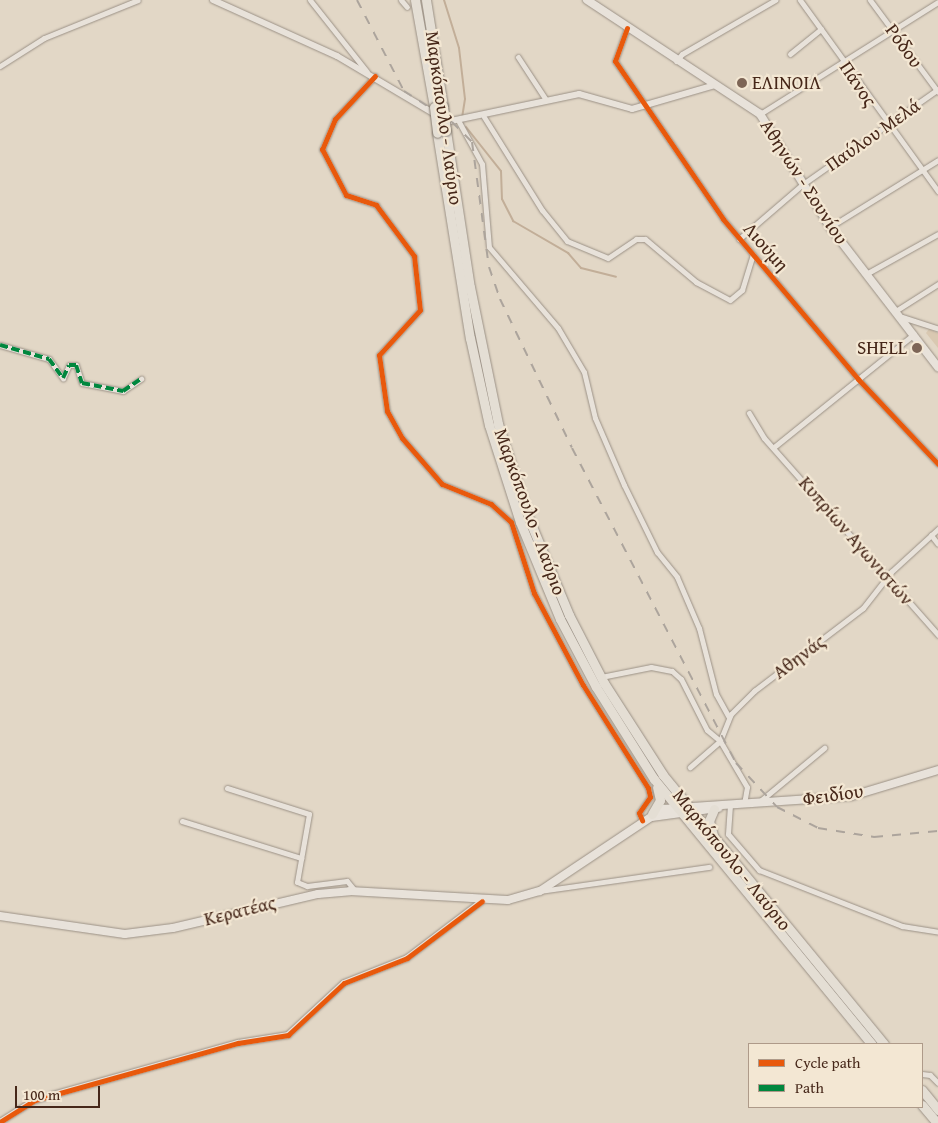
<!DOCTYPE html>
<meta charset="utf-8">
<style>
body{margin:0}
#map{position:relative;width:938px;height:1123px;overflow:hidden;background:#e2d7c6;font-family:"Gentium Book Plus",serif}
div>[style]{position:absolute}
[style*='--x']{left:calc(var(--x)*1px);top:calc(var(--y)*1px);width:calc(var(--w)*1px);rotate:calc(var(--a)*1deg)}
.green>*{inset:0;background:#d9c8b1}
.stream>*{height:2px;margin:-1px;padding:0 1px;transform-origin:1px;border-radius:1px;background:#c2ae98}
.roads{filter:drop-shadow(0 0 1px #9b9186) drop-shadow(0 0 1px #9b9186)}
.minor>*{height:5px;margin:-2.5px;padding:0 2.5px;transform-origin:2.5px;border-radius:2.5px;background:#e8e2da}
.tertiary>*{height:6px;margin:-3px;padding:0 3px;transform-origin:3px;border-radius:3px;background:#e8e2da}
.secondary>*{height:8px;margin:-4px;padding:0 4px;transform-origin:4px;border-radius:4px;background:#e8e2da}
.trunk>*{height:9px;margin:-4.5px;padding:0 4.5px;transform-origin:4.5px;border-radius:4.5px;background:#e4ded4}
.rail>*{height:2px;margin-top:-1px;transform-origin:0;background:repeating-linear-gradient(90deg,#aca49c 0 9px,transparent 0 18px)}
.bridges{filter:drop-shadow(0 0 1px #847a6f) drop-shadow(0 0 1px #847a6f)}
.trunk-bridge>*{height:9px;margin:-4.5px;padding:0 4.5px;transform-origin:4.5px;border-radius:4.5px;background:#e4ded4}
.quiet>*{height:4px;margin-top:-2px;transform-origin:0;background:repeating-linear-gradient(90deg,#00873e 0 8px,transparent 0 12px)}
.cycleway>*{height:5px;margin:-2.5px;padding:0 2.5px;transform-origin:2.5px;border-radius:2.5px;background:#e8590c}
.dots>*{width:14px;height:14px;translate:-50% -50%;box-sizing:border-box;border:2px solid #f3e7d3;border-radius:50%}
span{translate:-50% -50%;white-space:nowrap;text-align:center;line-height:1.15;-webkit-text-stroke:4.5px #f3e7d3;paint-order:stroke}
.street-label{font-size:19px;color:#462719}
.poi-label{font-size:19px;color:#462719}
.left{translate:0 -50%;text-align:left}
.right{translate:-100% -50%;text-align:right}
.legend{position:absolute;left:748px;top:1043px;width:175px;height:65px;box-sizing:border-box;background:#f3e7d3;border:1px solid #ae9a89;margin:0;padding:6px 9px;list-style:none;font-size:15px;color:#462719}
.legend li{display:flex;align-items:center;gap:10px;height:25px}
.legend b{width:25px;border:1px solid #ae9a89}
.scale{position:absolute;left:15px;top:1086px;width:85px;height:22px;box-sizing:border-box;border:2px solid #462719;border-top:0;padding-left:6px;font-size:15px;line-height:18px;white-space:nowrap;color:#462719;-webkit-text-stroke:4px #f3e7d3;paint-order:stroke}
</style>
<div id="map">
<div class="green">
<div style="clip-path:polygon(929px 329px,938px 333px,938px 348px,926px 333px)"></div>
</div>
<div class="stream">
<div style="--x:444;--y:0;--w:50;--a:72.6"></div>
<div style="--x:459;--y:48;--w:51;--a:83.3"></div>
<div style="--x:465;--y:99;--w:18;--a:99"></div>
<div style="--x:466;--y:127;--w:56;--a:51.5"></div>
<div style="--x:501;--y:171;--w:28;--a:88"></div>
<div style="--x:502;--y:199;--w:25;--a:63"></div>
<div style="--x:513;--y:221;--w:64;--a:30.2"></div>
<div style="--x:568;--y:253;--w:20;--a:49"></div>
<div style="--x:581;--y:268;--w:36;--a:14"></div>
</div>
<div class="roads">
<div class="minor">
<div style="--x:310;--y:0;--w:92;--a:51.6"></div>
<div style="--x:401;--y:0;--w:9;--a:49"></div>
<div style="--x:800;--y:0;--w:236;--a:54.2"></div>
<div style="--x:870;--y:0;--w:114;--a:53.5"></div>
<div style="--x:627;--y:28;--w:35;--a:110"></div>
<div style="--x:615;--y:61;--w:191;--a:55.6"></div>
<div style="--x:723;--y:219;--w:209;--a:49.8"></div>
<div style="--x:858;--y:379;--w:117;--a:46.7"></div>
<div style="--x:790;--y:54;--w:40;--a:-39"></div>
<div style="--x:518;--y:57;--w:51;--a:56.9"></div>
<div style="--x:676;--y:61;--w:9;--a:-49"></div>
<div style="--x:682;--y:54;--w:108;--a:-30.1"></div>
<div style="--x:0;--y:66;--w:52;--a:-32.5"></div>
<div style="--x:44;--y:38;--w:101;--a:-22"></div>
<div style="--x:375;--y:76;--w:59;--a:132.9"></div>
<div style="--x:335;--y:119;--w:33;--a:113"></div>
<div style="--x:322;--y:149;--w:52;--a:62.4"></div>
<div style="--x:346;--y:195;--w:32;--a:18"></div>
<div style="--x:376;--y:205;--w:64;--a:53.3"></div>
<div style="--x:414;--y:256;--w:54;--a:83.7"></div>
<div style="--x:420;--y:310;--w:61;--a:132.3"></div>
<div style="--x:379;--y:355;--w:57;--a:81.9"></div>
<div style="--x:387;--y:411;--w:31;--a:61"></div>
<div style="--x:402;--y:438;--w:61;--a:49"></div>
<div style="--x:442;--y:484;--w:53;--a:22.2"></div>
<div style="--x:491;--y:504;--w:27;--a:42"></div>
<div style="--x:511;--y:522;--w:75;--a:72.1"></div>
<div style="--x:534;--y:593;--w:104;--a:62"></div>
<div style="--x:583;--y:685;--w:122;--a:57.7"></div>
<div style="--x:648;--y:788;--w:9;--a:77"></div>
<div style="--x:650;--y:797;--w:19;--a:125"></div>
<div style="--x:639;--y:813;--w:8;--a:67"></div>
<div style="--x:760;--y:114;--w:210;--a:-32.2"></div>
<div style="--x:484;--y:117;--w:110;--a:58.1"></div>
<div style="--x:542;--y:210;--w:40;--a:51"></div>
<div style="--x:567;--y:241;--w:44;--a:22.5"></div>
<div style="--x:608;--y:258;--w:34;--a:-34"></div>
<div style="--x:636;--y:239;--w:9;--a:0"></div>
<div style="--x:645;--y:239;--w:67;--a:40.1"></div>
<div style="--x:696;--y:282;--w:38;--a:28"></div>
<div style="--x:730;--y:300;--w:16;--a:-40"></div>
<div style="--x:742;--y:290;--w:37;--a:-73"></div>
<div style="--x:459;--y:122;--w:48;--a:61.3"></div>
<div style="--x:482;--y:164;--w:83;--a:85.2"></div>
<div style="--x:489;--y:247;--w:106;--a:49.6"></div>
<div style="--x:558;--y:328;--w:51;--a:59.4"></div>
<div style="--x:584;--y:372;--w:47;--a:76.6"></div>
<div style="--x:595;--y:418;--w:73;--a:66.6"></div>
<div style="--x:624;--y:485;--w:75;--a:63.8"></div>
<div style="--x:657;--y:552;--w:32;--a:51"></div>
<div style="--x:677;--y:577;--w:56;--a:66.7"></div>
<div style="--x:699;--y:628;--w:68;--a:75.6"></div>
<div style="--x:716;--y:694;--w:26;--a:61"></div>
<div style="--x:830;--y:227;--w:127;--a:-31.8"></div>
<div style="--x:739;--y:239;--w:84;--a:-40.7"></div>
<div style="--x:803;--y:184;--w:165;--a:-35.1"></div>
<div style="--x:866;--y:274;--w:82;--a:-29.1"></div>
<div style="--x:897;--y:310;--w:49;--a:-32.4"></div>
<div style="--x:902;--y:317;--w:38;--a:18"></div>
<div style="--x:0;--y:345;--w:51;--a:15.9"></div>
<div style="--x:49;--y:359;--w:24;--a:54"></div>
<div style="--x:63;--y:378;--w:14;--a:-65"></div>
<div style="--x:69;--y:365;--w:7;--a:0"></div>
<div style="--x:76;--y:365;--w:19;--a:72"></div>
<div style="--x:82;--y:383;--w:42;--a:11"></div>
<div style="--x:123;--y:391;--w:22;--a:-34"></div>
<div style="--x:749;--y:413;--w:29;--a:59"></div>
<div style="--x:764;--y:438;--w:263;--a:48.5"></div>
<div style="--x:774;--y:447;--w:180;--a:-38.9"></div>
<div style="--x:931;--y:535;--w:11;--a:52"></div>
<div style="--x:601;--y:677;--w:51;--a:-11.3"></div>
<div style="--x:651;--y:667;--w:21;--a:11"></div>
<div style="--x:672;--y:671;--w:12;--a:42"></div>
<div style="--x:681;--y:679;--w:57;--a:63"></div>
<div style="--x:707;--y:730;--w:17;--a:40"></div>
<div style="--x:720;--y:741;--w:40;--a:139"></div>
<div style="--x:227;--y:788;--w:86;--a:17.6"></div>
<div style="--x:309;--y:814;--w:69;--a:100"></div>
<div style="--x:297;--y:882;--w:11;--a:22"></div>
<div style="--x:307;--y:886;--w:40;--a:-7.1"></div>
<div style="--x:347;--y:881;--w:14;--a:51"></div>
<div style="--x:759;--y:802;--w:85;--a:-39.7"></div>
<div style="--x:744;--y:804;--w:17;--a:-80"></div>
<div style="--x:747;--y:787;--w:53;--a:-120.4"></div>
<div style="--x:720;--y:741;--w:29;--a:-68"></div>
<div style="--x:731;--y:714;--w:33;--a:-45"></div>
<div style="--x:754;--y:691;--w:137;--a:-37.3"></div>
<div style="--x:863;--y:608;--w:46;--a:-52.1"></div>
<div style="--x:891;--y:572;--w:64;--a:-42.5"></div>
<div style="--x:730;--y:805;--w:29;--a:94"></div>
<div style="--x:728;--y:834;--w:48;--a:49.3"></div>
<div style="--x:759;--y:870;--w:154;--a:21.4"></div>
<div style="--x:902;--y:926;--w:36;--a:9"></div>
<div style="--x:182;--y:821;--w:125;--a:17.3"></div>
<div style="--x:540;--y:891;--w:171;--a:-8.1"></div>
<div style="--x:922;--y:1074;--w:8;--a:7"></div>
<div style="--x:930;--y:1075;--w:11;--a:45"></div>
</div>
<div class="tertiary">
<div style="--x:213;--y:0;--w:136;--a:24.3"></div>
<div style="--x:337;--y:56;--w:112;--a:30.7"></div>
<div style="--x:451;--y:121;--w:131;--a:-11.9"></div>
<div style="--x:579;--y:94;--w:55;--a:15.8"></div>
<div style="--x:632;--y:109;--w:86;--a:-16.1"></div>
<div style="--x:0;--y:1122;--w:41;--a:-32.2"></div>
<div style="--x:35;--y:1100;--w:211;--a:-15.7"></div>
<div style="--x:238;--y:1043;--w:51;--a:-9.1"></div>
<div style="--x:288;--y:1035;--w:76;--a:-42.9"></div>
<div style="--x:344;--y:983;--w:68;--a:-21.6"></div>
<div style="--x:407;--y:958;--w:94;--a:-37.2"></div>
</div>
<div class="secondary">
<div style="--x:587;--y:0;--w:207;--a:33.4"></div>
<div style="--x:760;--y:114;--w:133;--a:58.2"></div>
<div style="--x:830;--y:227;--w:177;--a:52.4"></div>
<div style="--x:652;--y:817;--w:67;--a:-7.8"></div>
<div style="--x:0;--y:916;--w:126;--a:8.2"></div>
<div style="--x:125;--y:934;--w:48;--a:-7.1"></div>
<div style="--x:173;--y:928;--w:149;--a:-13.2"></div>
<div style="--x:318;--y:894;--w:32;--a:-5"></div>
<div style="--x:350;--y:891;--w:158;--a:3.3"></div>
<div style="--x:508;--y:900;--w:33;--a:-16"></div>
<div style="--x:540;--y:891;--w:148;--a:-33.7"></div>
<div style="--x:663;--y:809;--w:189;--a:-3.9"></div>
<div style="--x:852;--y:796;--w:90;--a:-16.8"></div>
</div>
<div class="trunk">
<div style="--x:415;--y:0;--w:109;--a:79.9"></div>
<div style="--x:426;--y:0;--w:107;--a:80.9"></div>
<div style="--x:446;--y:131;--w:158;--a:81.3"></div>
<div style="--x:470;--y:287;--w:140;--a:78.4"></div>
<div style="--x:498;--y:424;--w:100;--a:71.9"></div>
<div style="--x:529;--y:519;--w:104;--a:67.4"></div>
<div style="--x:569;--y:615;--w:76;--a:62.8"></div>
<div style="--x:604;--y:683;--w:109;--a:57.3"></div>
<div style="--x:663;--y:775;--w:348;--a:50.6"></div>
<div style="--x:437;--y:133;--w:208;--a:80.9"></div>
<div style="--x:470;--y:338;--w:89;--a:77.7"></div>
<div style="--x:489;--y:425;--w:102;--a:72.3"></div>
<div style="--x:520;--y:522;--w:105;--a:67.6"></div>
<div style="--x:560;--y:619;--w:77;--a:62.1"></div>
<div style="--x:596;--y:687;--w:109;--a:57.8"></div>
<div style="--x:654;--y:779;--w:343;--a:50.6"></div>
<div style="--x:652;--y:814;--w:16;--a:-60"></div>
<div style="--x:660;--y:800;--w:13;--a:-103"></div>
<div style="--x:713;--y:835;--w:15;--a:-106"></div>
<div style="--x:709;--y:821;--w:13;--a:-67"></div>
<div style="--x:922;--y:1090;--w:26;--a:51"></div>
<div style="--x:922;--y:1105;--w:23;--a:50"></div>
</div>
</div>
<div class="rail">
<div style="--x:357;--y:0;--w:102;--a:62.7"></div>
<div style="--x:404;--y:91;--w:57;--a:32.9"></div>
<div style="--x:452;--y:122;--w:28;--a:45"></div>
<div style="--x:472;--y:142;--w:126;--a:82.3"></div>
<div style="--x:489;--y:267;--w:34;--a:71"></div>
<div style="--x:500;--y:299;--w:165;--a:64.2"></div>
<div style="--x:572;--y:448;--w:355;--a:62.5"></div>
<div style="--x:736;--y:763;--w:60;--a:47"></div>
<div style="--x:777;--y:807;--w:46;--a:27.1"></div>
<div style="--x:818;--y:828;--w:57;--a:9.1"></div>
<div style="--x:874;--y:837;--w:64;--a:-5.4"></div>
</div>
<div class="bridges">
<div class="trunk-bridge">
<div style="--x:443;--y:106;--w:25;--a:83"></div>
<div style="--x:434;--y:107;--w:26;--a:83"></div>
</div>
</div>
<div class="quiet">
<div style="--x:0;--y:345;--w:51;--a:15.9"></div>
<div style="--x:49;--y:359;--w:24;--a:54"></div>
<div style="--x:63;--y:378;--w:14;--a:-65"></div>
<div style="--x:69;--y:365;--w:7;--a:0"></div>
<div style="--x:76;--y:365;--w:19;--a:72"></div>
<div style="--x:82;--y:383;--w:42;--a:11"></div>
<div style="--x:123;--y:391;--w:22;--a:-34"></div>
</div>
<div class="cycleway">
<div style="--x:627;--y:28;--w:35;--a:110"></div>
<div style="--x:615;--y:61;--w:191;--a:55.6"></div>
<div style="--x:723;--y:219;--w:209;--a:49.8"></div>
<div style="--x:858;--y:379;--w:117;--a:46.7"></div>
<div style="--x:375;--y:76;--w:59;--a:132.9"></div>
<div style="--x:335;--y:119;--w:33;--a:113"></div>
<div style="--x:322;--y:149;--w:52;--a:62.4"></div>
<div style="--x:346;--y:195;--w:32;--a:18"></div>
<div style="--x:376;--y:205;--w:64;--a:53.3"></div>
<div style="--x:414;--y:256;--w:54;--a:83.7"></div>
<div style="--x:420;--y:310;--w:61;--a:132.3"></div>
<div style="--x:379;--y:355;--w:57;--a:81.9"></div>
<div style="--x:387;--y:411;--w:31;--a:61"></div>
<div style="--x:402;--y:438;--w:61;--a:49"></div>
<div style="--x:442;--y:484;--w:53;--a:22.2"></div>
<div style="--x:491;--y:504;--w:27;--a:42"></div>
<div style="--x:511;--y:522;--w:75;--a:72.1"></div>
<div style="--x:534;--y:593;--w:104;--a:62"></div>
<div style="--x:583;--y:685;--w:122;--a:57.7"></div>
<div style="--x:648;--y:788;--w:9;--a:77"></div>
<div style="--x:650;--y:797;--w:19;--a:125"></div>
<div style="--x:639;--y:813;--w:8;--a:67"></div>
<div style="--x:0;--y:1122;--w:41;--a:-32.2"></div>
<div style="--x:35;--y:1100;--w:211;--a:-15.7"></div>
<div style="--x:238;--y:1043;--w:51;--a:-9.1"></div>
<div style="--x:288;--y:1035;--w:76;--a:-42.9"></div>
<div style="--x:344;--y:983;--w:68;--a:-21.6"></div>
<div style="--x:407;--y:958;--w:94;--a:-37.2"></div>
</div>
<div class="dots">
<div style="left:742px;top:83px;background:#7d6556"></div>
<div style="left:917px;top:348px;background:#7d6556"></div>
</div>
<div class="street-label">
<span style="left:904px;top:46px;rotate:54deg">Ρόδου</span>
<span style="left:858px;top:84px;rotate:56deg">Πάνος</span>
<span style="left:444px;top:118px;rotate:82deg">Μαρκόπουλο - Λαύριο</span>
<span style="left:873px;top:135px;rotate:-35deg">Παύλου Μελά</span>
<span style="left:804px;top:182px;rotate:57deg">Αθηνών - Σουνίου</span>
<span style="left:766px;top:247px;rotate:49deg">Λιούμη</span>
<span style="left:530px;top:512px;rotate:70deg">Μαρκόπουλο - Λαύριο</span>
<span style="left:856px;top:541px;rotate:49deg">Κυπρίων Αγωνιστών</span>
<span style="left:799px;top:657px;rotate:-37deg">Αθηνάς</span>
<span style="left:833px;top:795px;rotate:-8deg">Φειδίου</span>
<span style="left:732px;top:860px;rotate:51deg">Μαρκόπουλο - Λαύριο</span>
<span style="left:240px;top:911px;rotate:-14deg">Κερατέας</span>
</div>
<div class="poi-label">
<span class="left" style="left:752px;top:83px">ΕΛΙΝΟΙΛ</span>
<span class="right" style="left:907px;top:348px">SHELL</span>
</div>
<ul class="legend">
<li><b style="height:6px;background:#e8590c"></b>Cycle path</li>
<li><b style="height:6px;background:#00873e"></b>Path</li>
</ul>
<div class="scale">100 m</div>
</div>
